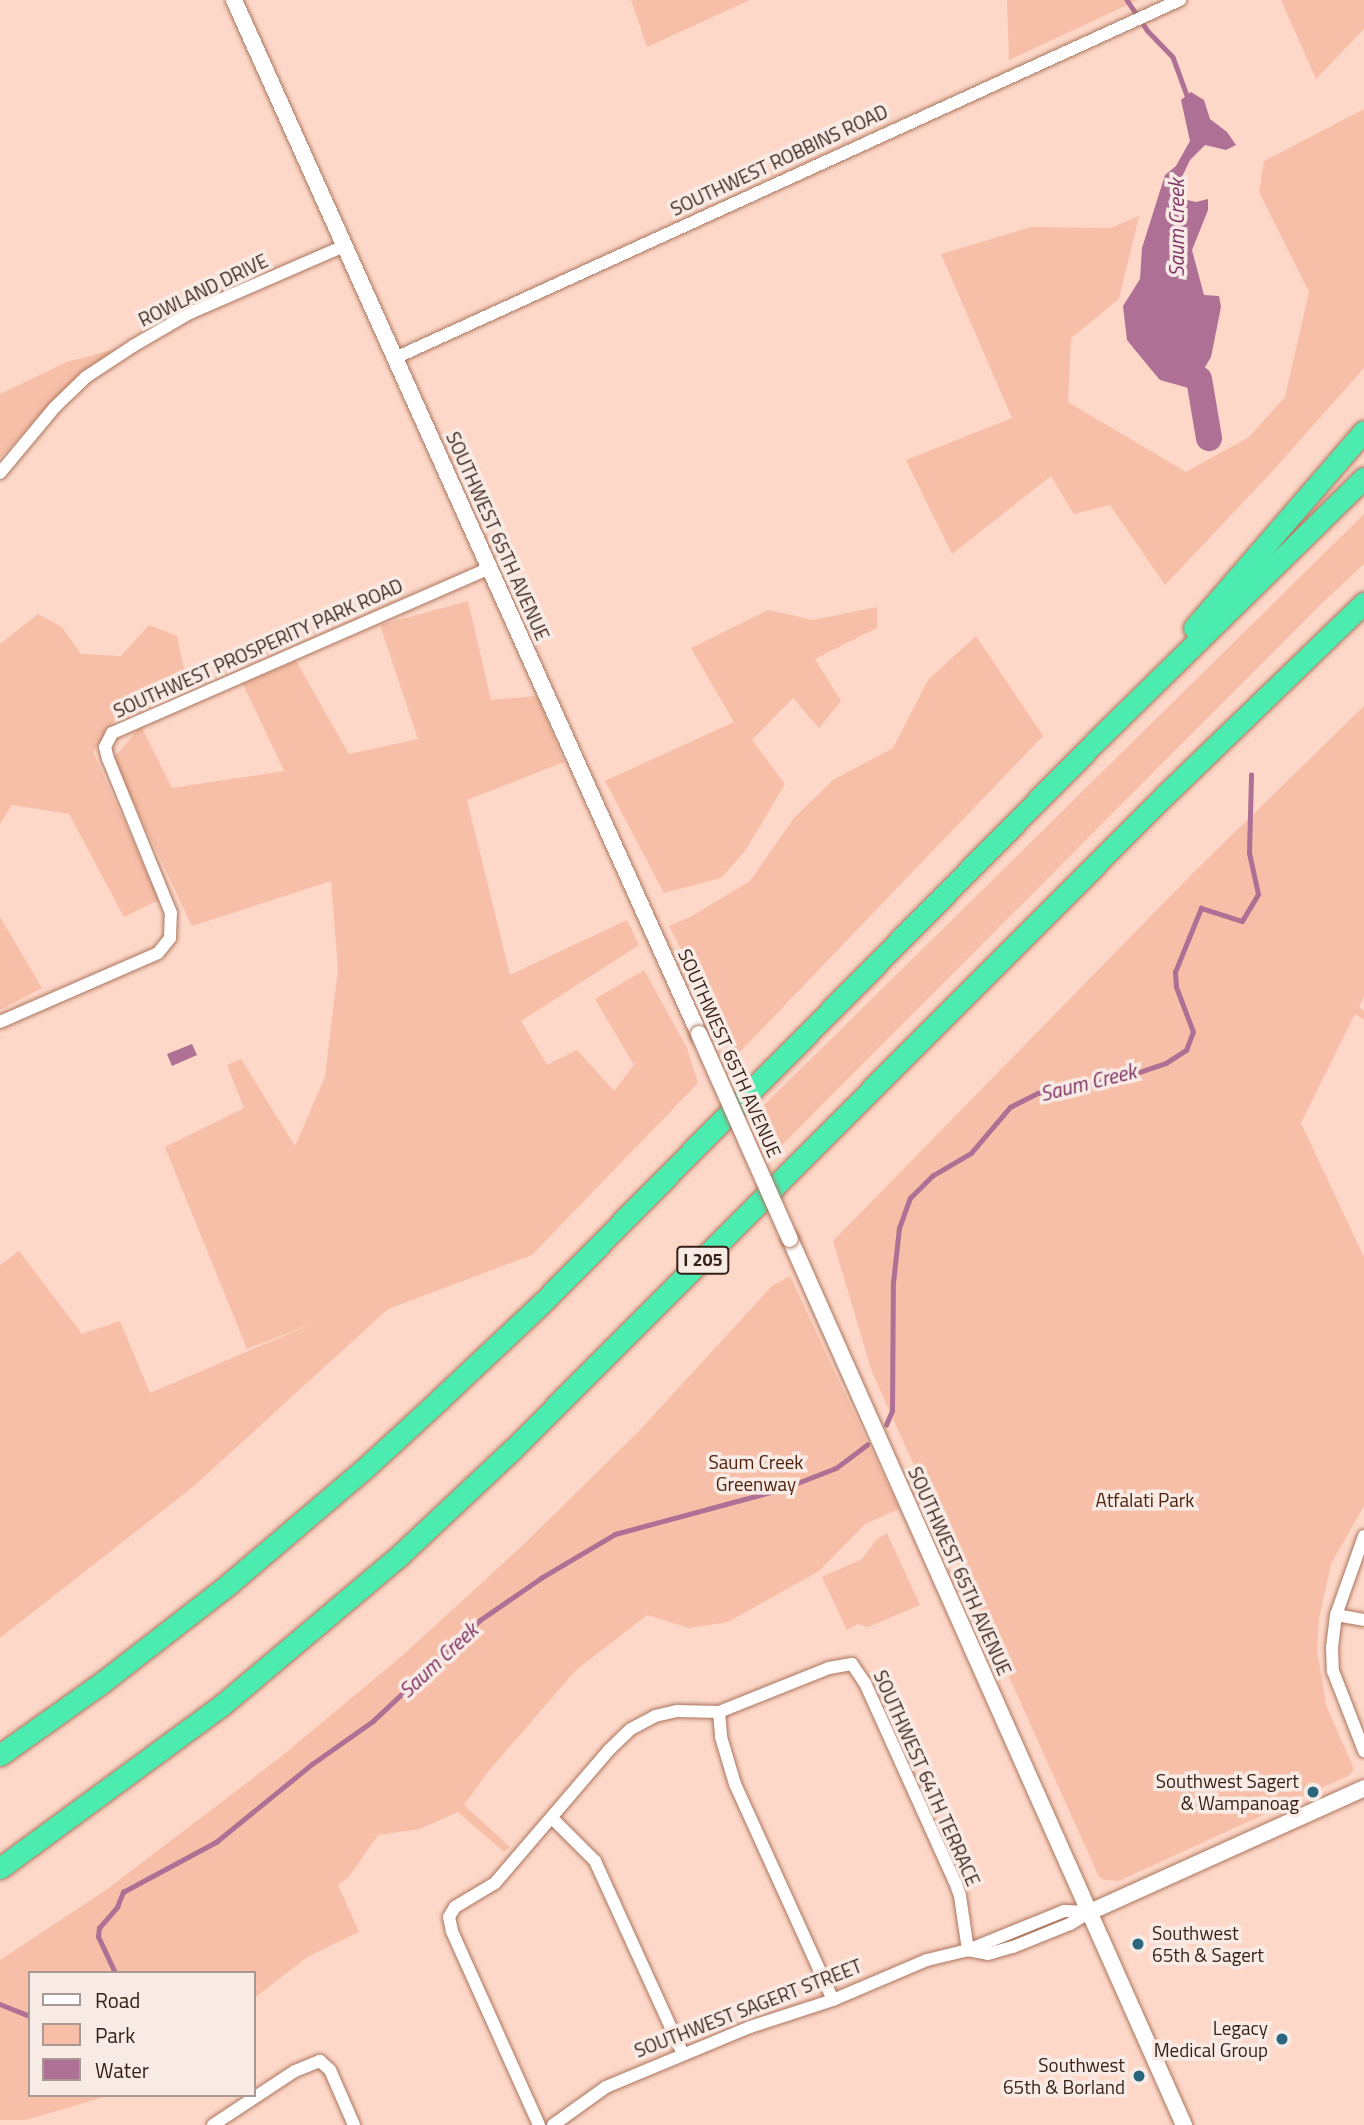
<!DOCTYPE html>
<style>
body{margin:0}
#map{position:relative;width:1364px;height:2125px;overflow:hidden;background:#fdd8c8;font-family:"Titillium Web",sans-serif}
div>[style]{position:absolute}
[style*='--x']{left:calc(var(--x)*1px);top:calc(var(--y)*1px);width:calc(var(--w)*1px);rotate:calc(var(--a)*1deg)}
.green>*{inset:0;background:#f7bfa7}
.water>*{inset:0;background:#ae7094}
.stream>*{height:4.5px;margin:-2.25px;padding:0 2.25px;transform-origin:2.25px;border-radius:2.25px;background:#ae7094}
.river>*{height:26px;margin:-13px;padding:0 13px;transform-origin:13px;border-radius:13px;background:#ae7094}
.roads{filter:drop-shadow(0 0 2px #ac755e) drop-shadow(0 0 2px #ac755e)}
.minor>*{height:12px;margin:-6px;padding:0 6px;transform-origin:6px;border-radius:6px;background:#fff}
.secondary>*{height:16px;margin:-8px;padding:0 8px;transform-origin:8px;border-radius:8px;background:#fff}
.motorway>*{height:21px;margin:-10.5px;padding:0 10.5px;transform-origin:10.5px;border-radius:10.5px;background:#4cecb1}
.bridges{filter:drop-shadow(0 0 2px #ac755e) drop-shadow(0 0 2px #ac755e)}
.secondary-bridge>*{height:16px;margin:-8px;padding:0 8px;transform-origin:8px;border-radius:8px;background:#fff}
.dots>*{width:19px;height:19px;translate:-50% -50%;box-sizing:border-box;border:4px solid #f8ebe6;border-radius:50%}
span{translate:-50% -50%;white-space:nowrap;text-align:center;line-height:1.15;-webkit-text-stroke:7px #f8ebe6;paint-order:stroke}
.shield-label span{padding:2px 5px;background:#f8ebe6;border:2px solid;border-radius:5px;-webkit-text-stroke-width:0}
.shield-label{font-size:18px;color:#351f15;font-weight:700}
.street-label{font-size:19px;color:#351f15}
.park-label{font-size:19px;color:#4d210c}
.poi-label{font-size:19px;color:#351f15}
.right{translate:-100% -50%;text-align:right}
.left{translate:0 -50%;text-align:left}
.water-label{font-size:21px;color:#7e3162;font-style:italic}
.legend{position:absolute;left:28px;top:1971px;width:228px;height:126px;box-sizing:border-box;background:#f8ebe6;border:2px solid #aa9992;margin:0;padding:9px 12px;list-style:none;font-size:21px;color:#351f15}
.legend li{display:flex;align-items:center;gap:14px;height:35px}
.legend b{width:35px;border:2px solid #aa9992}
</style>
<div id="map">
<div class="green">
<div style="clip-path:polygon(631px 0,750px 0,647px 47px)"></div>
<div style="clip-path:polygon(1007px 0,1138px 0,1009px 60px)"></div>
<div style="clip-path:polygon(1281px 0,1364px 0,1364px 29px,1316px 79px)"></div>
<div style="clip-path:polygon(1364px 109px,1364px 368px,1270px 474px,1165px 585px,1110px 505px,1074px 514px,1051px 476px,952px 554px,906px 460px,1012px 418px,941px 254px,1031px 227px,1111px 228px,1139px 216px,1119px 299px,1071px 338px,1068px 402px,1186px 472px,1249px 437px,1285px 397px,1309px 292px,1259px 192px,1264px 161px)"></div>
<div style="clip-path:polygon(116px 349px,57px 396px,0 458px,0 394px,67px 362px)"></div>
<div style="clip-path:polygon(1364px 514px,1364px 564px,1321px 604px,779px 1148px,758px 1111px)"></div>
<div style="clip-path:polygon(468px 601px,491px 700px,537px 696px,564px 762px,467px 800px,510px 975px,627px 920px,639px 945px,521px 1021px,547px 1065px,577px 1050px,614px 1091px,634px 1065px,595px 999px,644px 970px,687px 1048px,698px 1083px,532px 1255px,388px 1309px,194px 1486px,0 1638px,0 1265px,19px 1251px,82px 1334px,120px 1321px,150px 1393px,314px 1323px,247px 1349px,165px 1147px,244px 1108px,227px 1065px,241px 1059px,295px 1146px,325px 1077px,338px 969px,331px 881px,192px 926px,113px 759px,141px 726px,172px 788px,284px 771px,243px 684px,296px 661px,349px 754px,418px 739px,380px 625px)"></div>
<div style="clip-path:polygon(877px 607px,877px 628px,815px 659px,841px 701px,819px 728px,793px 698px,752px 740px,785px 784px,745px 851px,721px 878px,664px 893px,605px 781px,734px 722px,691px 648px,768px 610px,813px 620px)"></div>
<div style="clip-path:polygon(38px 614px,62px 627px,81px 654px,121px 656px,149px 625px,177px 636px,187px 683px,123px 707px,93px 752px,159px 900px,124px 917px,69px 814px,12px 805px,0 824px,0 644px)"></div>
<div style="clip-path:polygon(976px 636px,1043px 736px,736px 1056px,669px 926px,692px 916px,750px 881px,794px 818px,833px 780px,893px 748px,928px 680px)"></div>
<div style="clip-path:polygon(1364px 706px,1364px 996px,1359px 1007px,1364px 1011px,1364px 1020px,1355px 1014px,1301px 1123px,1364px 1257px,1364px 1506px,1331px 1564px,1319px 1618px,1317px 1650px,1326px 1705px,1354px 1769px,1348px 1776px,1119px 1881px,1104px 1880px,1099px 1877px,872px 1372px,833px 1241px,1191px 875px)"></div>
<div style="clip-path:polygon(0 917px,42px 988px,0 1010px)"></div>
<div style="clip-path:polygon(790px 1276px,899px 1509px,865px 1524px,819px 1571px,728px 1622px,689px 1628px,647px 1615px,575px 1671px,487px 1773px,464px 1805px,510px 1847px,504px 1852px,458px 1812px,420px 1829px,378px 1835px,348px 1878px,338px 1885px,359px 1932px,309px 1956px,254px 1998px,254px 1973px,30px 1973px,30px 2095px,111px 2095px,26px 2120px,0 2120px,0 1960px,106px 1890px,278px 1759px,403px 1655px,523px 1545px,639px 1431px,772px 1286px)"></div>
<div style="clip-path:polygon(887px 1533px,920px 1605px,868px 1627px,858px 1624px,847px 1630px,822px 1577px,862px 1559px,877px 1539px)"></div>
</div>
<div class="water">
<div style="clip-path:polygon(1191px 92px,1204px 100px,1210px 119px,1227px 132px,1236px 145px,1226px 150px,1205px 145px,1190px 160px,1180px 181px,1183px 199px,1196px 202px,1208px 199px,1208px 210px,1192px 250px,1204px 295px,1219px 296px,1221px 307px,1211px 357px,1192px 389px,1160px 380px,1149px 367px,1127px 340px,1123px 306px,1140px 279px,1142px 248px,1165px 175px,1176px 166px,1190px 141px,1181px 100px)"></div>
<div style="clip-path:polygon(192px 1044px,197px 1055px,172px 1066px,167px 1054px)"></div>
</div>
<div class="stream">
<div style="--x:1127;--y:0;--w:36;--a:56"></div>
<div style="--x:1147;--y:30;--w:37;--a:46"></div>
<div style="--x:1173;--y:57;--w:44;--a:69.9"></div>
<div style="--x:886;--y:1425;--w:15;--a:-67"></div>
<div style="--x:892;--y:1411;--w:128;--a:-89.6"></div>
<div style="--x:893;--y:1283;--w:55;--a:-83.8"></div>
<div style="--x:899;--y:1228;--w:32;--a:-70"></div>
<div style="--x:910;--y:1198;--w:31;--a:-45"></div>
<div style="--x:932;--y:1176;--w:45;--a:-30.5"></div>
<div style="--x:971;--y:1153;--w:60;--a:-49.7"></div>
<div style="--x:1010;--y:1107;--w:31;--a:-27"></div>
<div style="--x:1038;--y:1093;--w:88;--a:-10.4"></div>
<div style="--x:1125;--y:1077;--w:43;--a:-18.9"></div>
<div style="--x:1166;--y:1063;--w:24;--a:-33"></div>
<div style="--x:1186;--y:1050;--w:19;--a:-69"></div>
<div style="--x:1193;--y:1032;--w:48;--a:-110.7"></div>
<div style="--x:1176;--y:987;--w:15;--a:-94"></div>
<div style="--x:1175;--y:972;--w:69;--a:-67.9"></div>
<div style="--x:1201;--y:908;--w:43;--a:17.6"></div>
<div style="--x:1242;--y:921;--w:31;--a:-59"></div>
<div style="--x:1258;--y:894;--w:42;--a:-102.4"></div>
<div style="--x:1249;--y:853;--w:78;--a:-88.5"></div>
<div style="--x:115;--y:1973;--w:40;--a:-115"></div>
<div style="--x:98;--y:1937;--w:9;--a:-84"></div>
<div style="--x:99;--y:1928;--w:28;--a:-49"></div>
<div style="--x:117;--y:1907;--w:16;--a:-68"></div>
<div style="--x:123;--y:1892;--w:106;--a:-28.3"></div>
<div style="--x:216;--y:1842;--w:124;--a:-39.1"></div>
<div style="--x:312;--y:1764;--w:75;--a:-35.2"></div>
<div style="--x:373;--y:1721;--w:147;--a:-43.3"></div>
<div style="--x:480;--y:1620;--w:74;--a:-34.5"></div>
<div style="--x:541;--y:1578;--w:86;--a:-30.7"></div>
<div style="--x:615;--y:1534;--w:173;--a:-15.1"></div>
<div style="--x:782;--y:1489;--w:58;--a:-21.3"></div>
<div style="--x:836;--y:1468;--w:39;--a:-37"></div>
<div style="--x:0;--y:2004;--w:32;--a:22"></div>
</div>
<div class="river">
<div style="--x:1199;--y:379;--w:60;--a:80.4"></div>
</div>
<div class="roads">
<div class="minor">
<div style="--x:395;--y:358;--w:863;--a:-24.52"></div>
<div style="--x:0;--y:473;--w:86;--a:-50.2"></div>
<div style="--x:55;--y:407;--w:43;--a:-44.1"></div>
<div style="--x:86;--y:377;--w:56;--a:-33.4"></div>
<div style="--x:133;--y:346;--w:66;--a:-30.1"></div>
<div style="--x:190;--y:313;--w:168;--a:-23.5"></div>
<div style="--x:0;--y:1022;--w:172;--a:-23.6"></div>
<div style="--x:158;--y:953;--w:19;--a:-51"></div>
<div style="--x:170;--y:938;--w:25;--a:-88"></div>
<div style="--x:171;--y:913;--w:166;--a:-112.2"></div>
<div style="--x:108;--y:759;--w:12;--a:-104"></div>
<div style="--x:105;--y:747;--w:16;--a:-63"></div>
<div style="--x:112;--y:733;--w:412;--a:-23.6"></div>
<div style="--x:1364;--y:1536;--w:84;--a:109.5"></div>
<div style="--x:1336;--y:1615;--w:32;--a:97"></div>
<div style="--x:1332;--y:1647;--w:24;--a:88"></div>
<div style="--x:1333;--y:1671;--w:86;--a:68.8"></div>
<div style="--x:1336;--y:1615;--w:28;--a:10"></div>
<div style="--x:719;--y:1712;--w:25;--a:85"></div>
<div style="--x:721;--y:1737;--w:49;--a:73.4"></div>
<div style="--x:735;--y:1784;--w:237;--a:65.6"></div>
<div style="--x:552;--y:1818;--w:61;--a:45"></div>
<div style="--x:595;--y:1861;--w:212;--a:65.5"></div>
<div style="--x:968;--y:1950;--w:20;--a:11"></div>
<div style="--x:988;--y:1954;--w:26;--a:-16"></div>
<div style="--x:1013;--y:1947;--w:61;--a:-22"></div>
<div style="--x:1070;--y:1924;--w:23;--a:-31"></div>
<div style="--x:213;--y:2125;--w:98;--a:-33.4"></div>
<div style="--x:295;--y:2071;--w:27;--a:-22"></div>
<div style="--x:320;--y:2061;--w:13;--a:42"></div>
<div style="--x:330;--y:2070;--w:60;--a:66.4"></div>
<div style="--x:539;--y:2125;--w:213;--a:-114.2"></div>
<div style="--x:452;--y:1931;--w:14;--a:-102"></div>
<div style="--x:449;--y:1917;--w:12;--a:-59"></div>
<div style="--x:455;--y:1907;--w:47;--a:-31"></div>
<div style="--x:495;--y:1883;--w:175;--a:-49.4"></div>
<div style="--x:609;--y:1750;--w:30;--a:-44"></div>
<div style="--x:631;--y:1729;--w:27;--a:-28"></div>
<div style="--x:655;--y:1716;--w:23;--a:-13"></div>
<div style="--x:677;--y:1711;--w:42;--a:1.4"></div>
<div style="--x:719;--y:1712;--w:118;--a:-21.8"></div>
<div style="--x:829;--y:1668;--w:23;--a:-10"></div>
<div style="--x:852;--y:1664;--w:23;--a:56"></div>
<div style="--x:865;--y:1683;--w:218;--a:65.7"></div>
<div style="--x:955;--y:1882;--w:15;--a:70"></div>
<div style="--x:960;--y:1896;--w:55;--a:81.6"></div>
<div style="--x:553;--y:2125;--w:65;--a:-35.6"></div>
<div style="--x:606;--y:2087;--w:156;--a:-22.6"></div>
<div style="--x:750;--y:2027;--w:87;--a:-18"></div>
<div style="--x:833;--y:2000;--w:102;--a:-23.1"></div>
<div style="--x:927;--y:1960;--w:42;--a:-13.7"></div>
<div style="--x:968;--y:1950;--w:104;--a:-22.1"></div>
<div style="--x:1064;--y:1911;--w:26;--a:2"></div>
</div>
<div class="secondary">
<div style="--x:234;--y:0;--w:1134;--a:65.79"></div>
<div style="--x:790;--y:1239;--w:970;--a:66.03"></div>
<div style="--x:1090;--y:1912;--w:301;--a:-24.3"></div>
</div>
<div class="motorway">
<div style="--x:1194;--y:628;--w:260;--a:-49.2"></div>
<div style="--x:0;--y:1755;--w:123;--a:-35.4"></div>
<div style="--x:100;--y:1684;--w:165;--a:-37.8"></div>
<div style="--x:230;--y:1583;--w:176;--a:-40.4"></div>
<div style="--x:364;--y:1469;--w:103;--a:-42.6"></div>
<div style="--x:440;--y:1399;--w:141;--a:-43.3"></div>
<div style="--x:543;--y:1302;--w:786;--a:-45.41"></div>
<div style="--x:1095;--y:742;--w:377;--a:-44.5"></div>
<div style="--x:0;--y:1868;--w:275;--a:-36.3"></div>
<div style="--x:222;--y:1705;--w:233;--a:-40.1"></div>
<div style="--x:400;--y:1555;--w:154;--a:-43.2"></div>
<div style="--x:512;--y:1450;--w:925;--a:-45.09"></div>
<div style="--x:1165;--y:795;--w:277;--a:-44"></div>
</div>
</div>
<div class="bridges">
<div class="secondary-bridge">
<div style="--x:699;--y:1034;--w:224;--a:66.1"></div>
</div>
</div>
<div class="dots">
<div style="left:1313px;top:1792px;background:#28677d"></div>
<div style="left:1138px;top:1944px;background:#28677d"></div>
<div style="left:1282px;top:2039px;background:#28677d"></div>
<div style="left:1139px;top:2076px;background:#28677d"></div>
</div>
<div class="shield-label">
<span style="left:703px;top:1260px">I 205</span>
</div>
<div class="street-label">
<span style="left:779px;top:160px;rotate:-25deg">SOUTHWEST ROBBINS ROAD</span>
<span style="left:203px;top:290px;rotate:-26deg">ROWLAND DRIVE</span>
<span style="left:498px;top:536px;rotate:66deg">SOUTHWEST 65TH AVENUE</span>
<span style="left:258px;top:648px;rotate:-24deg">SOUTHWEST PROSPERITY PARK ROAD</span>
<span style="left:730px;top:1053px;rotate:66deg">SOUTHWEST 65TH AVENUE</span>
<span style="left:960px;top:1571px;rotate:66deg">SOUTHWEST 65TH AVENUE</span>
<span style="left:927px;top:1778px;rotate:66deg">SOUTHWEST 64TH TERRACE</span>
<span style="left:748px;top:2008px;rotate:-21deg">SOUTHWEST SAGERT STREET</span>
</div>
<div class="park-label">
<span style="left:756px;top:1473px">Saum Creek<br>Greenway</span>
<span style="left:1145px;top:1500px">Atfalati Park</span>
</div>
<div class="poi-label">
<span class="right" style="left:1299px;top:1792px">Southwest Sagert<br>&amp; Wampanoag</span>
<span class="left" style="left:1152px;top:1944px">Southwest<br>65th &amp; Sagert</span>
<span class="right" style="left:1268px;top:2039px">Legacy<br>Medical Group</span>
<span class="right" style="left:1125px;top:2076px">Southwest<br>65th &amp; Borland</span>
</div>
<div class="water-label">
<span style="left:1176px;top:228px;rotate:-90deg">Saum Creek</span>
<span style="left:1088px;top:1082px;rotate:-14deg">Saum Creek</span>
<span style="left:438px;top:1660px;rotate:-43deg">Saum Creek</span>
</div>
<ul class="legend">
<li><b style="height:9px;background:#fff"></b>Road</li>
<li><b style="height:19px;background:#f7bfa7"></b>Park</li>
<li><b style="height:19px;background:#ae7094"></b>Water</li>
</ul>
</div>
